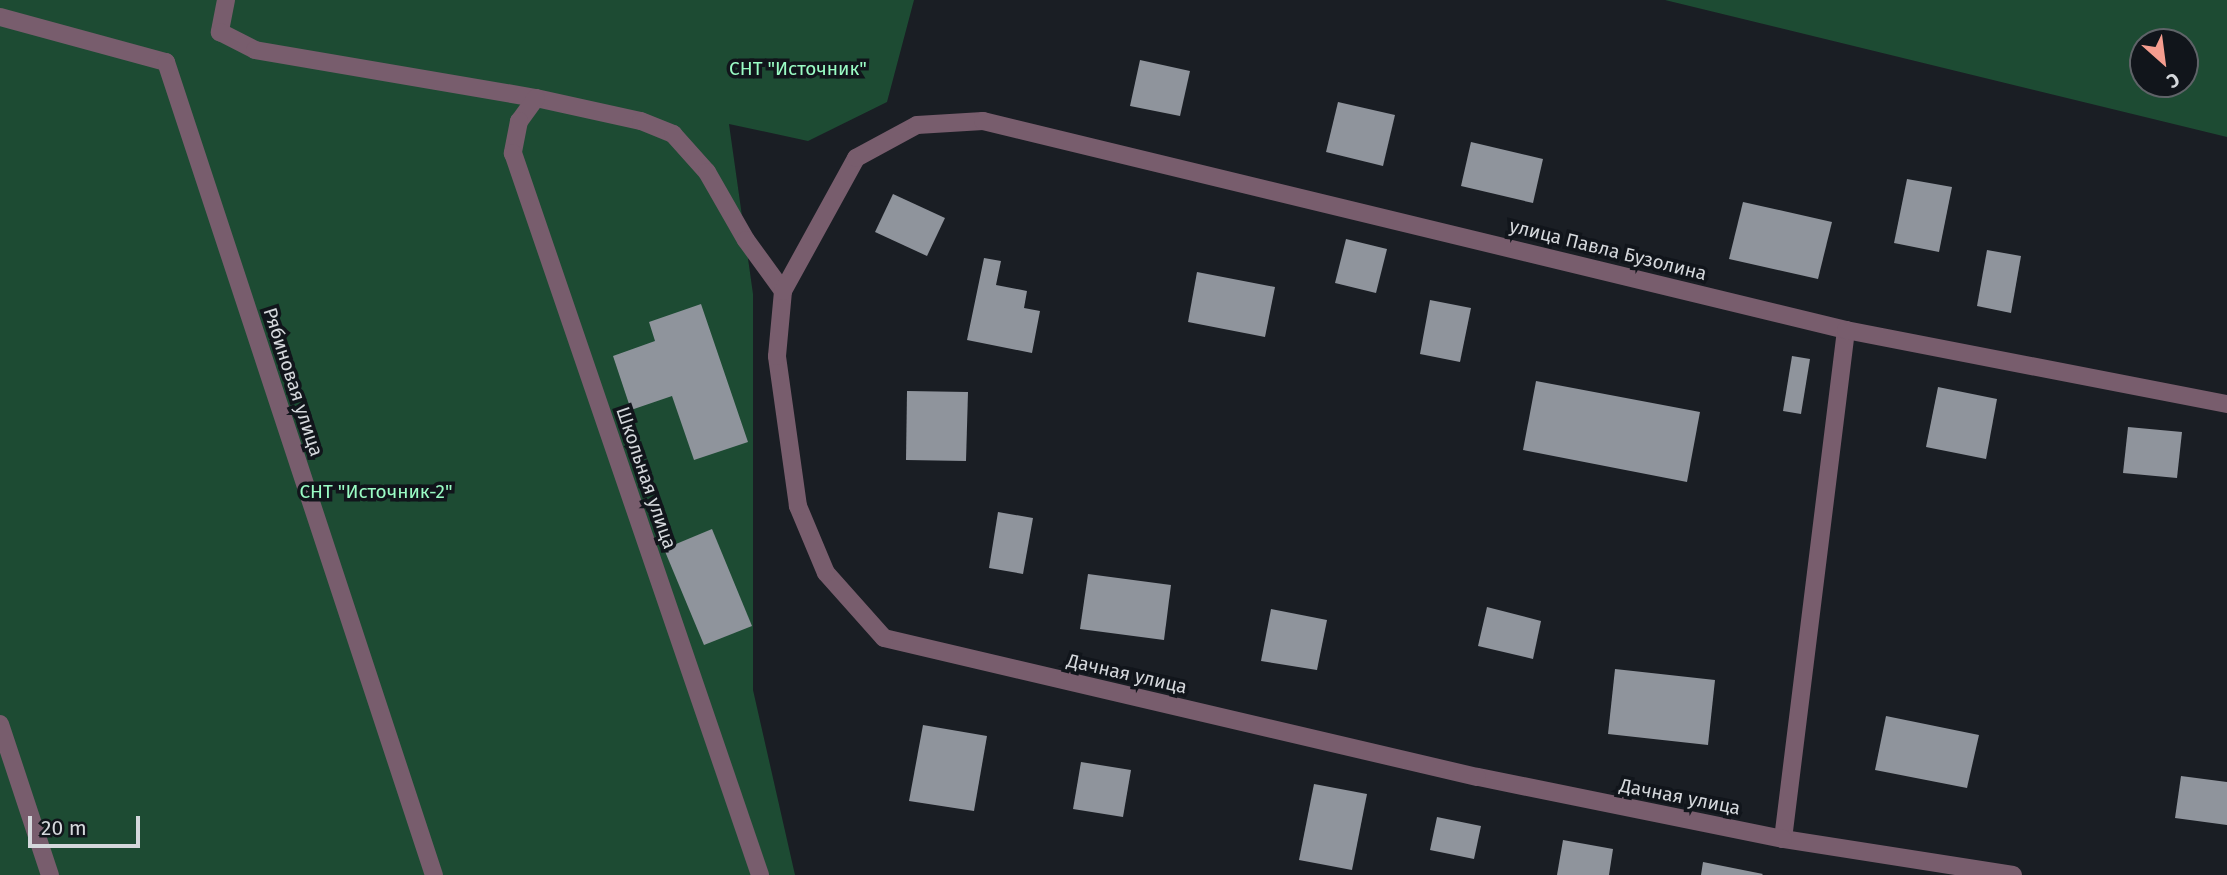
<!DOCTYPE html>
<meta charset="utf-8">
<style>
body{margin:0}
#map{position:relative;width:2227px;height:875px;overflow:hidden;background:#1a1e24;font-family:"Fira Sans",sans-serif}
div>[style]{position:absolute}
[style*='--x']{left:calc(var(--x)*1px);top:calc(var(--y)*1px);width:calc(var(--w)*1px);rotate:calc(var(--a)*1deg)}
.green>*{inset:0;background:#1d4b33}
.building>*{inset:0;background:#8f949c}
.minor>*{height:18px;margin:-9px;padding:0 9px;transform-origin:9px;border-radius:9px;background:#785d6d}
span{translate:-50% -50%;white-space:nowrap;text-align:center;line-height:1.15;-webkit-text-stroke:7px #11151b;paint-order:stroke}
.park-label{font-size:19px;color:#9afcc5}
.street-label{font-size:19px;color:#d5d8dc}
.north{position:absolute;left:2129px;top:28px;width:70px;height:70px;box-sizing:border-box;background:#11151b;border:2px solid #5f6368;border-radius:50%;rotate:152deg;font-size:19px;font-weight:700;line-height:28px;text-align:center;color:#d5d8dc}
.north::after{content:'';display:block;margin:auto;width:24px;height:32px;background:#f59d8f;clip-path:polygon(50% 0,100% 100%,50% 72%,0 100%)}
.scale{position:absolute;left:28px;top:816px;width:112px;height:32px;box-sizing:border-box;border:4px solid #d5d8dc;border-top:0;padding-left:9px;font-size:21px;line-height:24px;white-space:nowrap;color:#d5d8dc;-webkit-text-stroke:5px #11151b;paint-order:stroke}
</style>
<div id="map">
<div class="green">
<div style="clip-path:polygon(0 0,914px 0,887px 102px,808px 141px,729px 124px,753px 294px,753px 690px,795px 875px,0 875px)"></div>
<div style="clip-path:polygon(evenodd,1665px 0,2227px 0,2227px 137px,1665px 0,2185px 42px,2185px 84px,2143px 84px,2143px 42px,2185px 42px)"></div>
</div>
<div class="building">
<div style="clip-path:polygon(1140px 60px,1190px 71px,1180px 116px,1130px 106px)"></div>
<div style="clip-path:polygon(1338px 102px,1395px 115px,1383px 166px,1326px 152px)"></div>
<div style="clip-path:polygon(1471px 142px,1543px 159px,1533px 203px,1461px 186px)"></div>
<div style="clip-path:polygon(1907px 179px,1952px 187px,1939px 252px,1894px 243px)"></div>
<div style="clip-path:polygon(893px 194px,945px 218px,927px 256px,875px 232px)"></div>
<div style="clip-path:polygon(1743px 202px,1832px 222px,1818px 279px,1729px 259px)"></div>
<div style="clip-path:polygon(1346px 239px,1387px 249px,1376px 293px,1335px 283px)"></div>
<div style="clip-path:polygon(1987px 250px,2021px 256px,2011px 313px,1977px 306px)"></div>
<div style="clip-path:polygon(984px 258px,1001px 261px,996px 285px,1027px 291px,1024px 308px,1040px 311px,1032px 353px,967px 340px)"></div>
<div style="clip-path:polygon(1197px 272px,1275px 287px,1265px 337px,1188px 322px)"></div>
<div style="clip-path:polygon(1430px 300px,1471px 308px,1460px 362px,1420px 354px)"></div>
<div style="clip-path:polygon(701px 304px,748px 442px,694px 460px,672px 396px,631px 410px,613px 356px,655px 341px,649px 322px)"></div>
<div style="clip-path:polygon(1792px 356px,1810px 359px,1801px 414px,1783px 411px)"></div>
<div style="clip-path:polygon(1536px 381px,1700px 412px,1687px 482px,1523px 450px)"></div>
<div style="clip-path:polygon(1938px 387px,1997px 399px,1986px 459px,1926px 447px)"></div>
<div style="clip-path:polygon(907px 391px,968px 392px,966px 461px,906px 460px)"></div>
<div style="clip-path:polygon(2128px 427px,2182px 432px,2177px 478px,2123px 473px)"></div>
<div style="clip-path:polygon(998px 512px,1033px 518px,1023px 574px,989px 568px)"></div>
<div style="clip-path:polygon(712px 529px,752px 626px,704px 645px,664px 549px)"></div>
<div style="clip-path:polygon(1088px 574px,1171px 585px,1164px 640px,1080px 629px)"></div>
<div style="clip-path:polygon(1487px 607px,1541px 621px,1533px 659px,1478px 646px)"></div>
<div style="clip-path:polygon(1271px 609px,1327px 620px,1317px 670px,1261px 661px)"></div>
<div style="clip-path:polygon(1615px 669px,1715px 680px,1708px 745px,1608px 734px)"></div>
<div style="clip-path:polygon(1886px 716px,1979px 735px,1967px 788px,1875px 770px)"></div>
<div style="clip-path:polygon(923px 725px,987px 736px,974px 811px,909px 801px)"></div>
<div style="clip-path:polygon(1081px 762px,1131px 770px,1123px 817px,1073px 809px)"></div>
<div style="clip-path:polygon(2181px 776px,2227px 782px,2227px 825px,2175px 818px)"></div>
<div style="clip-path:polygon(1314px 784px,1367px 794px,1352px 870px,1299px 860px)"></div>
<div style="clip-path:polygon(1437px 817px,1481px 826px,1474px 859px,1430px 850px)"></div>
<div style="clip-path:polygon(1563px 840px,1613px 849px,1609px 875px,1557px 875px)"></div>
<div style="clip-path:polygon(1703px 862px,1763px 874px,1762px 875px,1701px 875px)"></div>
</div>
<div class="minor">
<div style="--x:226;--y:0;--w:33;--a:101"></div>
<div style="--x:220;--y:32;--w:39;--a:27"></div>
<div style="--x:255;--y:50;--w:285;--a:9.7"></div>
<div style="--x:536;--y:98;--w:107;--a:12.4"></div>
<div style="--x:641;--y:121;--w:35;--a:22"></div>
<div style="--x:673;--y:134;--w:51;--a:48.2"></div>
<div style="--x:707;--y:172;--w:78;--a:60.2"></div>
<div style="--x:746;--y:240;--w:63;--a:54"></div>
<div style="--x:0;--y:17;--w:172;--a:15.2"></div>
<div style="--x:166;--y:62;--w:856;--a:71.76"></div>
<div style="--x:536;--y:98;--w:29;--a:126"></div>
<div style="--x:519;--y:121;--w:33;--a:101"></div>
<div style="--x:513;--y:153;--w:763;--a:71.11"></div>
<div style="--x:0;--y:724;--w:159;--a:71.7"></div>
<div style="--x:1783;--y:839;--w:513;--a:-82.94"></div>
<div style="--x:2013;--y:875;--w:233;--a:-171.1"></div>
<div style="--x:1783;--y:839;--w:312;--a:-168.5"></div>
<div style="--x:1477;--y:777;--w:609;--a:-166.81"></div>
<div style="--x:884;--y:638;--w:87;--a:-131.7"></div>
<div style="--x:826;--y:573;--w:73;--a:-112.7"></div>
<div style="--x:798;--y:506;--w:151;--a:-98"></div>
<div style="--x:777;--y:356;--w:65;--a:-84.7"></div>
<div style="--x:783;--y:291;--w:152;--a:-61.2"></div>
<div style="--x:856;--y:158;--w:69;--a:-28.4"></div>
<div style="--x:917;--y:125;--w:66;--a:-3.5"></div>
<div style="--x:983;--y:121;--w:888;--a:13.61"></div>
<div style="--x:1846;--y:330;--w:388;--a:11"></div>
</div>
<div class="park-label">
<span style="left:798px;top:69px">СНТ "Источник"</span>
<span style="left:376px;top:492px">СНТ "Источник-2"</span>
</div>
<div class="street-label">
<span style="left:1608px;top:250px;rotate:14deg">улица Павла Бузолина</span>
<span style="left:293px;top:382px;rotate:72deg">Рябиновая улица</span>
<span style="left:646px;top:478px;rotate:71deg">Школьная улица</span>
<span style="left:1127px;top:674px;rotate:13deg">Дачная улица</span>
<span style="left:1680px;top:797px;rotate:11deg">Дачная улица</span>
</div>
<div class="north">С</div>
<div class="scale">20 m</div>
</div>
